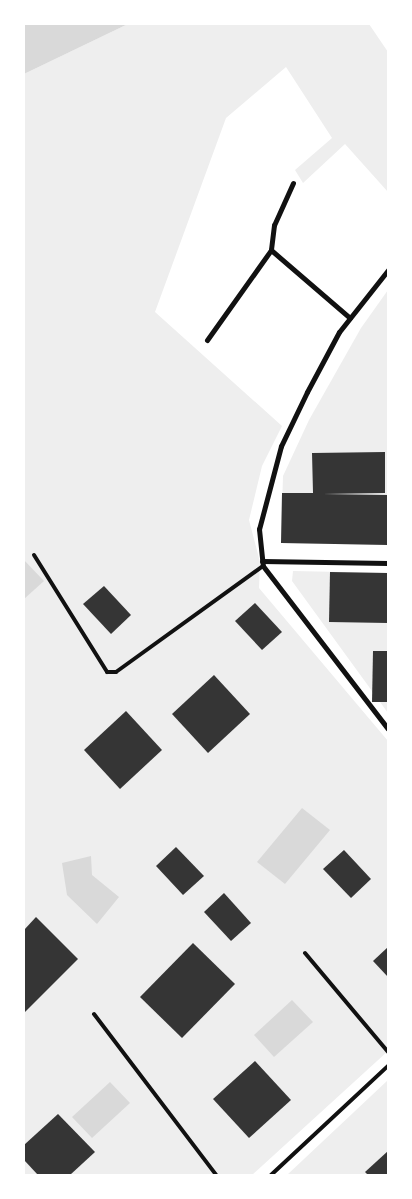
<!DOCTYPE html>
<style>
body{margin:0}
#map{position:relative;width:412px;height:1199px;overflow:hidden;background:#fff;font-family:Cabin,sans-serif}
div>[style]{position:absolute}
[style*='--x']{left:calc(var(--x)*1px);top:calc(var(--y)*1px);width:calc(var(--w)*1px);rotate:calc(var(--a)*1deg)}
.green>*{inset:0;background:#eee}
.water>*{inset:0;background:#d9d9d9}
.building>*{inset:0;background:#353535}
.service>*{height:4px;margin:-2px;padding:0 2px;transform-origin:2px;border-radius:2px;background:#111}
.minor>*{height:5px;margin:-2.5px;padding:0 2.5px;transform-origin:2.5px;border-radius:2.5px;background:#111}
span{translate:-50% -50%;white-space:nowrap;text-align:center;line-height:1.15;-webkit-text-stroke:4.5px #fff;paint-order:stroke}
.frame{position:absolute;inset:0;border:25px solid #fff;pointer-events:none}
</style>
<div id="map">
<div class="green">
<div style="clip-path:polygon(128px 24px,369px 24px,388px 52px,388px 192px,345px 144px,303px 183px,295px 170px,332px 138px,286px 67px,226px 118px,155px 312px,282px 426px,262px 466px,249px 520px,260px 562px,259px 588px,388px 741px,388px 1051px,252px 1175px,24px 1175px,24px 74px)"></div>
<div style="clip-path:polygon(388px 290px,388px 545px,281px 543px,283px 476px,309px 420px,361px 328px)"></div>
<div style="clip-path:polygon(293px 571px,388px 573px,388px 713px,292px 581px)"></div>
<div style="clip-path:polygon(388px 1080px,388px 1175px,287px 1175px)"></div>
</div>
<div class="water">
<div style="clip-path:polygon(24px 24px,128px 24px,24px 74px)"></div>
<div style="clip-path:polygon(24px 560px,44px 581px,24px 599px)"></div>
<div style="clip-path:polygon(302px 808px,330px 830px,285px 884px,257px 862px)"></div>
<div style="clip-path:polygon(91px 856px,92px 875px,119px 897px,97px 924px,67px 895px,62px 863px)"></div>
<div style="clip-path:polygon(292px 1000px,313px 1022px,274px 1057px,254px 1035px)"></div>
<div style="clip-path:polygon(110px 1082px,130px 1103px,92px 1138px,72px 1117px)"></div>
</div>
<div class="building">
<div style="clip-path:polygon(385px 452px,385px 493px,323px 494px,388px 495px,388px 545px,281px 543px,282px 493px,313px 493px,312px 453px)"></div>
<div style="clip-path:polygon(330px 572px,388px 573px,388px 623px,329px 622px)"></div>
<div style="clip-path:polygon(104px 586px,131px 615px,111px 634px,83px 604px)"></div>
<div style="clip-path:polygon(255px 603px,282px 632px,262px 650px,235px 621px)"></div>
<div style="clip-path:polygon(373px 651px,388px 651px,388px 702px,372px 702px)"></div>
<div style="clip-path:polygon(214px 675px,250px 714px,208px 753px,172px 714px)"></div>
<div style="clip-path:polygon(126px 711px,162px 750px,120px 789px,84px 750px)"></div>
<div style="clip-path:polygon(176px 847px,204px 876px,183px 895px,156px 866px)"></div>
<div style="clip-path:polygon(344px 850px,371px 879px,351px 898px,323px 869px)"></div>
<div style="clip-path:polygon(224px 893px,251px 923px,231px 941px,204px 912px)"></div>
<div style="clip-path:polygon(36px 917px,78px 959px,25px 1012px,24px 930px)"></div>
<div style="clip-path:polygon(193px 943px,235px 984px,182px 1038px,140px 997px)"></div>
<div style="clip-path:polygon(388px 947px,388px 977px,373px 961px)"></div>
<div style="clip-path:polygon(255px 1061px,291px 1100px,249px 1138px,213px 1099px)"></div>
<div style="clip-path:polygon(58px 1114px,95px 1152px,70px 1175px,38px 1175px,24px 1160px,24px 1145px)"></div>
<div style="clip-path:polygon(388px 1151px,388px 1175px,368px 1175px,365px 1172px)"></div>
</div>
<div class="service">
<div style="--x:34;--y:555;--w:138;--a:58"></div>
<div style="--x:107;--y:672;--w:9;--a:0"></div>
<div style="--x:116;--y:672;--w:181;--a:-35.8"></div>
<div style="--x:305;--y:953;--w:129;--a:50"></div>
<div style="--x:94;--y:1014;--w:202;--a:52.8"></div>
<div style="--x:271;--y:1175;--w:160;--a:-43"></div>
</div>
<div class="minor">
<div style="--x:293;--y:183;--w:46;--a:114.3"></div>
<div style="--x:274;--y:225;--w:25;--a:97"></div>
<div style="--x:271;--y:250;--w:104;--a:40.7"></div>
<div style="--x:388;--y:270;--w:79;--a:128.3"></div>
<div style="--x:339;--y:332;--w:68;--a:118.1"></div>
<div style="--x:307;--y:392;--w:60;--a:115.7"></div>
<div style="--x:281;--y:446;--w:86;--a:104.8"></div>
<div style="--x:259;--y:529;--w:37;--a:84"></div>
<div style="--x:263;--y:566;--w:205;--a:52.5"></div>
<div style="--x:207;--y:340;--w:110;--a:-54.6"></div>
<div style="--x:262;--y:561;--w:126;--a:0.9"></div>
</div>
<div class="frame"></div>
</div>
